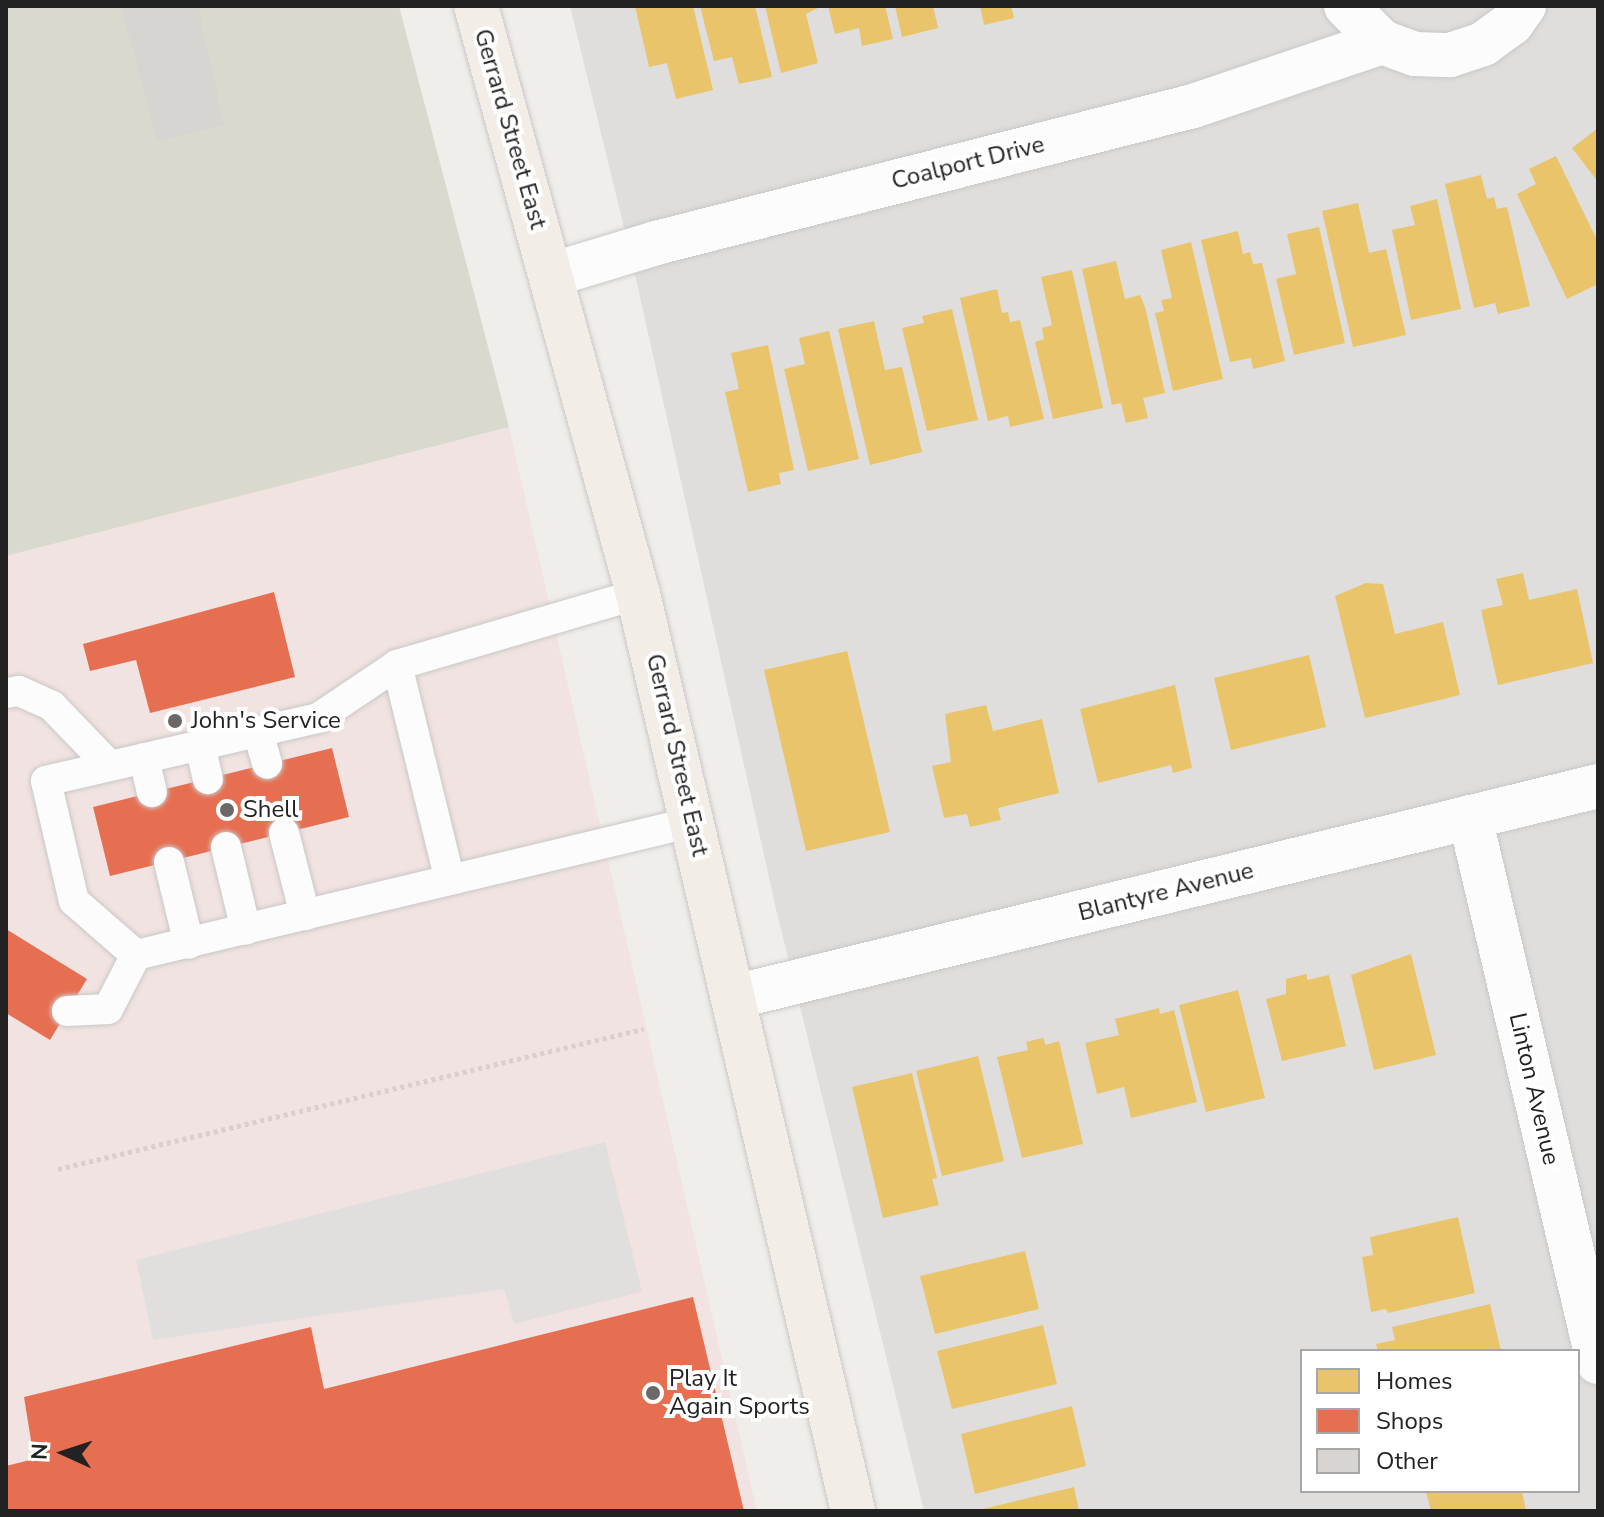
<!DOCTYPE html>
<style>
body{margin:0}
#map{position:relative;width:1604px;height:1517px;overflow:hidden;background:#f0eeeb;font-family:"Nunito Sans",sans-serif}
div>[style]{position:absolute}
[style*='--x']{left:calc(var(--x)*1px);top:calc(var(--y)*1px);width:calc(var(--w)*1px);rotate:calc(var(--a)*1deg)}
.residential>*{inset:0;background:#dfdedc}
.commercial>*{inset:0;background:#f1e3e1}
.construction>*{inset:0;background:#d9d9cd}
.parking>*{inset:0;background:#e0dfde}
.homes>*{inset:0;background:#e9c46a}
.shops>*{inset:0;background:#e76f51}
.building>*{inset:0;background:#d7d4d2}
.path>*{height:5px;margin-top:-2.5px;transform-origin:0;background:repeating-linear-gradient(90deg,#dccecd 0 4px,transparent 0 8px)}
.roads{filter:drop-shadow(0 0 2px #c9c8c7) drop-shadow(0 0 2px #c9c8c7)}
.service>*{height:30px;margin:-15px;padding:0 15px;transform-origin:15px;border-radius:15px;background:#fdfcfc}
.minor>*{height:44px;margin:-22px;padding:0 22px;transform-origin:22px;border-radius:22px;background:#fdfcfc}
.primary>*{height:44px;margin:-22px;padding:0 22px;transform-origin:22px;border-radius:22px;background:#f3ede7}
.dots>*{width:22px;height:22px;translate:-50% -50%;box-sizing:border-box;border:4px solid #fff;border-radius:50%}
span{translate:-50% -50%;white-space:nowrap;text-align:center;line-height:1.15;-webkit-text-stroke:8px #fff;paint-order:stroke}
.street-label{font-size:24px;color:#222}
.poi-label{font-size:24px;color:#222}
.left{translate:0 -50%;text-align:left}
.frame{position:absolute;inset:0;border:8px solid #222;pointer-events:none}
.legend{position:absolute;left:1300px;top:1349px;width:280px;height:144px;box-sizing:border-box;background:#fff;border:2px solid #a7a7a7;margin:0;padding:10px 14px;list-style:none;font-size:24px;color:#222}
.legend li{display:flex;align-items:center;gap:16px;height:40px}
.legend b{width:40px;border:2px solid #a7a7a7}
.north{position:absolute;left:24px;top:1413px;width:80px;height:80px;-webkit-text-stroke:6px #fff;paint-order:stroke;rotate:273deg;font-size:22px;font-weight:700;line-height:32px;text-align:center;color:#222}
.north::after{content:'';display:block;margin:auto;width:28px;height:36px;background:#222;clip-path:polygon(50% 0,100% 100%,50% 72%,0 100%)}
</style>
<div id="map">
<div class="residential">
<div style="clip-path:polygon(evenodd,570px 6px,1598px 6px,1598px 1511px,924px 1511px,776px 909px,630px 252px,570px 6px,1302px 1351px,1578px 1351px,1578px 1491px,1302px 1491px,1302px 1351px)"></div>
</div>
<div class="commercial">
<div style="clip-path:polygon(509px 427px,757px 1511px,6px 1511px,6px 556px)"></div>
</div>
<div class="construction">
<div style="clip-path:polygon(6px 6px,399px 6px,509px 427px,6px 556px)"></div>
</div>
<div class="parking">
<div style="clip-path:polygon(605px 1142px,642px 1292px,514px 1324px,504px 1289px,153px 1340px,136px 1260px)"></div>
</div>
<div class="homes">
<div style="clip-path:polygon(635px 6px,693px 6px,713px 90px,676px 99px,667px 63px,649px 67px)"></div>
<div style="clip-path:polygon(700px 6px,755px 6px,772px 77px,739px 84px,732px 57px,714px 61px)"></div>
<div style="clip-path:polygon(765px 6px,822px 6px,806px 14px,818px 63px,781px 73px)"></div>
<div style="clip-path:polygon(828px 6px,885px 6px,893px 39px,862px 46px,859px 28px,835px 34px)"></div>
<div style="clip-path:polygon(895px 6px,933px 6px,938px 28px,902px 37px)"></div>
<div style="clip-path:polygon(980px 6px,1011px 6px,1014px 18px,984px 25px)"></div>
<div style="clip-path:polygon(1598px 128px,1598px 182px,1572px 148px)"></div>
<div style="clip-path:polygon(1556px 156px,1598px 242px,1598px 284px,1567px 299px,1517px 194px,1536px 184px,1529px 169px)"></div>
<div style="clip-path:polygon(1481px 175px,1487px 199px,1494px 197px,1497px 209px,1507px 207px,1530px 306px,1498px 314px,1495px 303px,1474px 308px,1445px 184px)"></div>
<div style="clip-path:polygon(1437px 199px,1461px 309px,1411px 320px,1392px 230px,1415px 225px,1410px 206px)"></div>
<div style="clip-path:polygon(1358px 203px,1369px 253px,1386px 249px,1406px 335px,1353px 347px,1322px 211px)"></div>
<div style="clip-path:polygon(1319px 227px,1345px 343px,1294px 355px,1276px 279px,1296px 274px,1287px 234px)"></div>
<div style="clip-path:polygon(1238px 231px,1243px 254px,1250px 252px,1253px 264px,1262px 263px,1285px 361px,1253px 369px,1251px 358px,1230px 362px,1201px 240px)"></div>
<div style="clip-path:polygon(1191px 242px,1223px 379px,1173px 391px,1155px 313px,1164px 311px,1161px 300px,1172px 298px,1161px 250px)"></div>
<div style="clip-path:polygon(1116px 261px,1125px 299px,1140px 295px,1145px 307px,1165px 393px,1143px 398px,1148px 418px,1126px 423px,1121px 403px,1112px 405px,1082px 269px)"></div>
<div style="clip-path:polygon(1072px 270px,1103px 408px,1053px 419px,1035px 342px,1044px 339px,1042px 328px,1052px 325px,1041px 277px)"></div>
<div style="clip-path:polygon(997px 289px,1002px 313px,1008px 312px,1010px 322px,1020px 320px,1044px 419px,1010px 427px,1008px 416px,988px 421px,960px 298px)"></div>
<div style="clip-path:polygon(952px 309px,978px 420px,927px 431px,902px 328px,924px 323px,922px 316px)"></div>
<div style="clip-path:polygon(874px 321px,885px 370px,902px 367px,922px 452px,870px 465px,838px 329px)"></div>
<div style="clip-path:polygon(829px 331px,859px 459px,808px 471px,784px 369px,805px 364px,799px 338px)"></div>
<div style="clip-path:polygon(768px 345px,794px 470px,779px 473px,781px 484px,748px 492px,725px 392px,739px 389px,731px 353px)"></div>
<div style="clip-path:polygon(1523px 573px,1529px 600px,1577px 589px,1593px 663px,1498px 685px,1481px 610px,1503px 605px,1496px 579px)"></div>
<div style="clip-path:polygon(1366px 583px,1383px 584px,1395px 634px,1443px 622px,1460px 695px,1365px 718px,1335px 596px)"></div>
<div style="clip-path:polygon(847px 651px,890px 832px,806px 851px,764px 670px)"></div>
<div style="clip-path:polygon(1309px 655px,1326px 727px,1231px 750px,1214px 678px)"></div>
<div style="clip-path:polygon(1175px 685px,1192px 768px,1173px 773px,1171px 765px,1098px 783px,1080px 709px)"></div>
<div style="clip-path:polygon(986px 705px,993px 731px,1042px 719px,1059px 793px,998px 808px,1001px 820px,970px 827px,967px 814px,944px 818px,932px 766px,951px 762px,945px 714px)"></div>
<div style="clip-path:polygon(1411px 954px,1436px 1055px,1374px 1070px,1351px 975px)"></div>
<div style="clip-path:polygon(1307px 974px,1307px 980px,1329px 975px,1346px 1046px,1282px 1061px,1266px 999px,1286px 994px,1286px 979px)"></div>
<div style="clip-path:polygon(1238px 990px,1265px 1098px,1206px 1112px,1179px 1005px)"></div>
<div style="clip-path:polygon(1159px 1008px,1160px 1014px,1174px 1010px,1197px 1102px,1131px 1118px,1124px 1087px,1097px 1094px,1085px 1043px,1119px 1035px,1115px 1019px)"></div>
<div style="clip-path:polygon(1043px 1038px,1046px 1045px,1059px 1041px,1083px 1144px,1022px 1158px,997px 1057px,1028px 1050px,1026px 1042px)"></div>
<div style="clip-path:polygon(978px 1056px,1004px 1161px,942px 1176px,916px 1071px)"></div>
<div style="clip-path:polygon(912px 1073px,937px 1178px,932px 1179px,939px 1205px,883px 1218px,852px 1087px)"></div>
<div style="clip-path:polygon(1458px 1217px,1475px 1293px,1388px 1313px,1386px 1309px,1371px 1312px,1362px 1257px,1373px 1255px,1370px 1237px)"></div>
<div style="clip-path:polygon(1025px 1251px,1039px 1309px,935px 1334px,920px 1276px)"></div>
<div style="clip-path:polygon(1490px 1304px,1501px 1351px,1378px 1351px,1376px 1344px,1395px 1340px,1392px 1327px)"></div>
<div style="clip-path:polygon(1043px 1325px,1057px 1384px,952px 1409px,937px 1351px)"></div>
<div style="clip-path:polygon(1072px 1406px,1086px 1466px,975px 1494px,961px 1434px)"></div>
<div style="clip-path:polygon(1074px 1487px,1079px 1511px,979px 1511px,979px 1510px)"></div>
<div style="clip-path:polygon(1426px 1491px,1522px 1491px,1526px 1511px,1431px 1511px)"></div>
</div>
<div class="shops">
<div style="clip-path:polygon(274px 592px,295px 677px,150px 713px,136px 660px,90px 671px,83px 644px)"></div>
<div style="clip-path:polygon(332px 748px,349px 817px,110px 876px,93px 807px)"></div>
<div style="clip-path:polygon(6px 929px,87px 979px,50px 1040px,6px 1013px)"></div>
<div style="clip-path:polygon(693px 1297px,744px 1511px,6px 1511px,6px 1466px,34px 1459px,24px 1397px,311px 1327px,324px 1389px)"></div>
</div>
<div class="building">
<div style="clip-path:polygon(121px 6px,198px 6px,224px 125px,157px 141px)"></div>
</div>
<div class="path">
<div style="--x:58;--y:1169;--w:602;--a:-13.46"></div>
</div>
<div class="roads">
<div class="service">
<div style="--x:638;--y:594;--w:251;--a:163.6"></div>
<div style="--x:397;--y:665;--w:95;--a:146.1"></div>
<div style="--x:318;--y:718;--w:279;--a:167"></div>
<div style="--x:46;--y:781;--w:123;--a:76.9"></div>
<div style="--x:74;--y:901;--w:82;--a:41.1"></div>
<div style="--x:136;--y:955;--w:573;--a:-13.43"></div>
<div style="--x:397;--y:665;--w:221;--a:76.2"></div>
<div style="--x:6;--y:693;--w:13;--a:-9"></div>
<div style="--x:19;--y:691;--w:36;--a:24"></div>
<div style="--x:52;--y:706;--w:83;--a:46"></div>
<div style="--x:258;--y:732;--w:33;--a:74"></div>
<div style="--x:200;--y:745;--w:35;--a:77"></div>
<div style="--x:144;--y:758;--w:35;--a:77"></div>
<div style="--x:284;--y:833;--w:85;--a:75.6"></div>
<div style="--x:226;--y:847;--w:85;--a:76.5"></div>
<div style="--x:169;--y:862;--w:84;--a:76.3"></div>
<div style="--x:67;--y:1011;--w:41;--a:-2.8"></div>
<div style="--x:108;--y:1009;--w:61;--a:-62.6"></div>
</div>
<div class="minor">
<div style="--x:1346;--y:6;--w:51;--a:45"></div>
<div style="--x:1382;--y:42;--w:35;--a:20"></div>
<div style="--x:1415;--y:54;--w:35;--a:2"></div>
<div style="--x:1450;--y:55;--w:35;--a:-18"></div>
<div style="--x:1483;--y:44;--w:36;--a:-36"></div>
<div style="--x:1512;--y:23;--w:21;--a:-55"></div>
<div style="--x:551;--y:275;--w:110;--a:-16.9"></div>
<div style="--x:656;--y:243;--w:554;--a:-14.31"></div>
<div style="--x:1193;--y:106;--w:200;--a:-18.7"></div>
<div style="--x:1470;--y:817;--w:560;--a:76.78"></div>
<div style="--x:734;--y:997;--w:889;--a:-13.72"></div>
</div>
<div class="primary">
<div style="--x:476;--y:6;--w:610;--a:74.6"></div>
<div style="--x:638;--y:594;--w:942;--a:76.8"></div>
</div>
</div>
<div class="dots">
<div style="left:175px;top:721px;background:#6a6968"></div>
<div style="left:227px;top:810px;background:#6a6968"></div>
<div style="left:653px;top:1393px;background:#6a6968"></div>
</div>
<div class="street-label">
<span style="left:510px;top:129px;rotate:74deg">Gerrard Street East</span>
<span style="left:968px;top:163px;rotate:-14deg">Coalport Drive</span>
<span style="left:677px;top:755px;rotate:77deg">Gerrard Street East</span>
<span style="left:1166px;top:892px;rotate:-14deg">Blantyre Avenue</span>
<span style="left:1534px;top:1089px;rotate:77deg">Linton Avenue</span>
</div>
<div class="poi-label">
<span class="left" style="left:191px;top:721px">John's Service</span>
<span class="left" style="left:243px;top:810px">Shell</span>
<span class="left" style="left:669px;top:1393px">Play It<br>Again Sports</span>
</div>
<div class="frame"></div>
<ul class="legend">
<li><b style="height:22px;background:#e9c46a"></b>Homes</li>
<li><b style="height:22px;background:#e76f51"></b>Shops</li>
<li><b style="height:22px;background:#d7d4d2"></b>Other</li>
</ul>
<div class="north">N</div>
</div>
